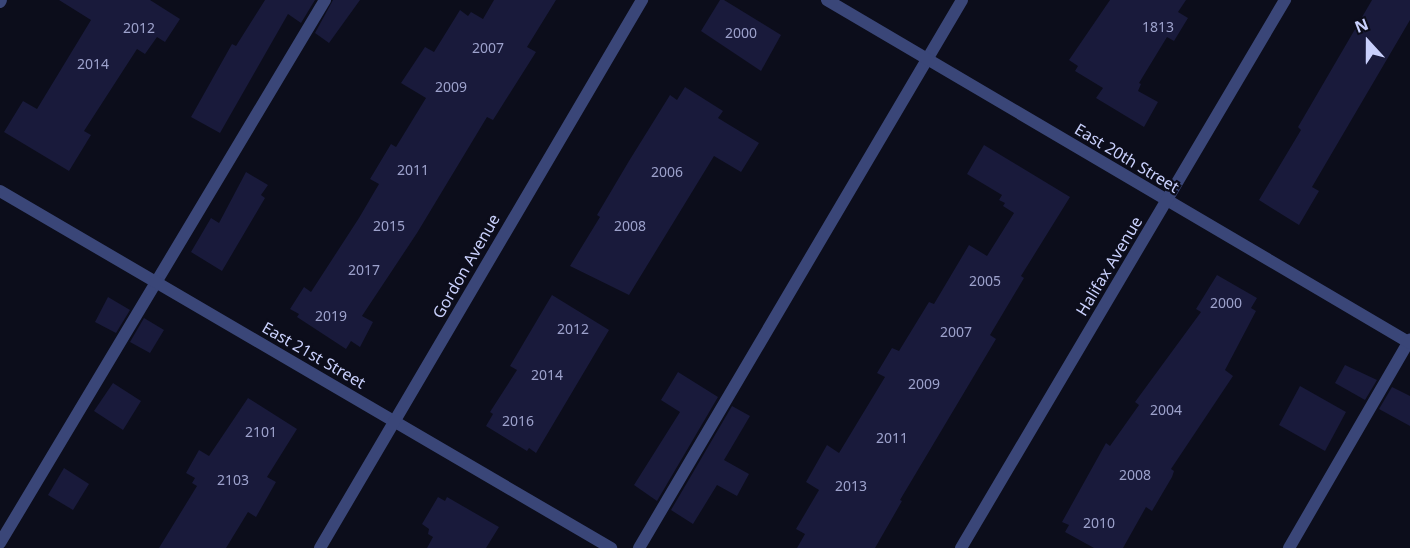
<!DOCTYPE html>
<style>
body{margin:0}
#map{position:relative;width:1410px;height:548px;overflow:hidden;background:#0c0d1b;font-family:"Noto Sans",sans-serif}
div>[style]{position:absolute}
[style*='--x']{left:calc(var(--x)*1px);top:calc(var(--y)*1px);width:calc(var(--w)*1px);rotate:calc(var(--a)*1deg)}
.building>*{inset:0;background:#191a3b}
.service>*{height:12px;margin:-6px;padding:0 6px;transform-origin:6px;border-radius:6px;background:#3a4678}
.minor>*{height:12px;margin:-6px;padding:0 6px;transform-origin:6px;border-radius:6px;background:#3a4678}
span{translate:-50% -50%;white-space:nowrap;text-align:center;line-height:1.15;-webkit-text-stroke:4.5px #0c0d1b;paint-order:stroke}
.number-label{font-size:14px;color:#9da2cc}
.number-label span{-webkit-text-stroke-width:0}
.street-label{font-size:16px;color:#c9d0fc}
.north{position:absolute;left:1338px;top:12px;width:60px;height:60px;-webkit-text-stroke:4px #0c0d1b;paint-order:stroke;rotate:339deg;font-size:16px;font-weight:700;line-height:24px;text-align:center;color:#c9d0fc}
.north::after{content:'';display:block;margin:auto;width:21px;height:27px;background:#c9d0fc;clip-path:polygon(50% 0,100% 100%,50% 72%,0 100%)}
</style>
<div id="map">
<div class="building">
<div style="clip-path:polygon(59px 0,150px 0,180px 19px,165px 42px,157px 37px,145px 54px,137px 49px,84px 131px,91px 135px,69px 171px,4px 132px,23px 101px,37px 109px,91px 20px)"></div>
<div style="clip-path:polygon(265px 0,315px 0,301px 23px,288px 14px,220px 133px,191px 117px,232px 44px,236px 46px)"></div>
<div style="clip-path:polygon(333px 0,360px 0,329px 43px,315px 33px)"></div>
<div style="clip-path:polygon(494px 0,556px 0,527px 47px,536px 52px,493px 120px,487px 117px,417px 233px,362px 316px,373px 322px,360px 347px,351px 341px,346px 349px,297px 317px,299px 314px,290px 309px,304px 287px,311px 292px,359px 218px,379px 184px,370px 179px,391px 144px,396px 147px,426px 98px,401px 83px,425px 47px,434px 52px,460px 10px,468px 16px,471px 12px,483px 19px)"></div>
<div style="clip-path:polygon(720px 0,724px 0,781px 35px,761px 71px,701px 31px)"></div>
<div style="clip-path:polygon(1110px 0,1186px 0,1178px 12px,1188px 18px,1174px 41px,1167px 37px,1139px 83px,1141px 84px,1138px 91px,1158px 102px,1144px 127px,1096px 98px,1103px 88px,1075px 71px,1078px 66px,1069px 60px)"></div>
<div style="clip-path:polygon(1372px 0,1410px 0,1410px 20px,1312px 187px,1319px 191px,1299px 225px,1259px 200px,1301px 130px,1298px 127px)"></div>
<div style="clip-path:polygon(685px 87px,723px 111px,718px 118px,759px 143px,741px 172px,714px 156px,629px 295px,570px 266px,600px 217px,597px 215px,629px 161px,670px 95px,677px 100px)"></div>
<div style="clip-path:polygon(984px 145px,1070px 197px,1021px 276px,1024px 278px,990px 335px,996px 339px,900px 500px,902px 501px,875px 548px,797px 548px,805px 534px,796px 529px,819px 490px,806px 482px,827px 445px,839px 453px,885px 377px,877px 373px,892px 348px,899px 351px,929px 302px,934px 304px,969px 245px,987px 256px,1014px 213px,1003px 206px,1005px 203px,999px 200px,1002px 195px,967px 174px)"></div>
<div style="clip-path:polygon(246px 172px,268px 185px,261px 195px,265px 198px,222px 271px,191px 252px,211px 218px,219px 223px)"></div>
<div style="clip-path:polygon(1217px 275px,1257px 298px,1251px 308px,1256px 311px,1225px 370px,1233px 376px,1171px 469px,1174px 471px,1172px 477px,1152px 511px,1146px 507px,1123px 548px,1094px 548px,1065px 532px,1069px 525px,1062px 522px,1106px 443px,1110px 446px,1139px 405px,1135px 402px,1201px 312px,1196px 309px)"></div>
<div style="clip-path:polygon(552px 295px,609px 330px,536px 453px,529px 448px,527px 451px,486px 426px,493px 414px,490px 412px,517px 370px,510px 366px)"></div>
<div style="clip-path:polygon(108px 297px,130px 310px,116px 333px,95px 322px)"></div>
<div style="clip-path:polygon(144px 318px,164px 330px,150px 353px,130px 342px)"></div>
<div style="clip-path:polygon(1345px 365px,1377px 380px,1365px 400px,1335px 383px)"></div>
<div style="clip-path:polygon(678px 372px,718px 397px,657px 501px,634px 485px,680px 412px,661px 400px)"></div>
<div style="clip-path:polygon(113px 383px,141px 401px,123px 430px,94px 411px)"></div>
<div style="clip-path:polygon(1300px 386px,1346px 412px,1325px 451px,1279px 425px)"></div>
<div style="clip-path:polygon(1392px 387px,1410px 396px,1410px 426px,1379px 409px)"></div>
<div style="clip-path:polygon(248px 398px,297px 429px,267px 477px,276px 482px,256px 517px,248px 512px,226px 548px,159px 548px,197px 486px,192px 483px,195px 478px,186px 473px,199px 450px,209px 456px)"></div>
<div style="clip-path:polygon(732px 406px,750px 416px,724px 460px,749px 474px,737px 496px,717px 485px,693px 524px,671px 510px)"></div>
<div style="clip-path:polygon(64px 468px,89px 484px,73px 510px,48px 495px)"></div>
<div style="clip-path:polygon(438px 497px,445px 501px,447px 497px,499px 527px,486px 548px,427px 548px,433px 537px,428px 534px,429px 529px,422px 524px)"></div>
</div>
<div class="service">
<div style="--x:0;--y:543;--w:633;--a:-59.1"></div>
<div style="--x:639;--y:548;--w:636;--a:-59.48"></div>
<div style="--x:1289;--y:548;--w:241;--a:-59.9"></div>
</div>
<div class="minor">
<div style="--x:827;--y:0;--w:676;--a:30.47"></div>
<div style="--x:0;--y:2;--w:2;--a:-63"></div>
<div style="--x:0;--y:191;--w:708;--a:30.3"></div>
<div style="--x:320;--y:548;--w:636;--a:-59.56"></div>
<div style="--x:961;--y:548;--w:637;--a:-59.41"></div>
</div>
<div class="number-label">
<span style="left:1158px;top:27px">1813</span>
<span style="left:139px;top:28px">2012</span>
<span style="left:741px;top:33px">2000</span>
<span style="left:488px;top:48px">2007</span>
<span style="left:93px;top:64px">2014</span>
<span style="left:451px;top:87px">2009</span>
<span style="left:413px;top:170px">2011</span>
<span style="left:667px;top:172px">2006</span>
<span style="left:389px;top:226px">2015</span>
<span style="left:630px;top:226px">2008</span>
<span style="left:364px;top:270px">2017</span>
<span style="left:985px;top:281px">2005</span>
<span style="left:1226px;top:303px">2000</span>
<span style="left:331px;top:316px">2019</span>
<span style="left:573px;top:329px">2012</span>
<span style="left:956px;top:332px">2007</span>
<span style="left:547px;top:375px">2014</span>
<span style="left:924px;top:384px">2009</span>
<span style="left:1166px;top:410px">2004</span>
<span style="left:518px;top:421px">2016</span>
<span style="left:261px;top:432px">2101</span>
<span style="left:892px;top:438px">2011</span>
<span style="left:1135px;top:475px">2008</span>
<span style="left:233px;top:480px">2103</span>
<span style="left:851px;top:486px">2013</span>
<span style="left:1099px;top:523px">2010</span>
</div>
<div class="street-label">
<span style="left:1127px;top:158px;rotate:31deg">East 20th Street</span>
<span style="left:466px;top:266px;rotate:-60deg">Gordon Avenue</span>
<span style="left:1109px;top:266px;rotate:-59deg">Halifax Avenue</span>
<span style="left:314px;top:355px;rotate:30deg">East 21st Street</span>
</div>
<div class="north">N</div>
</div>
